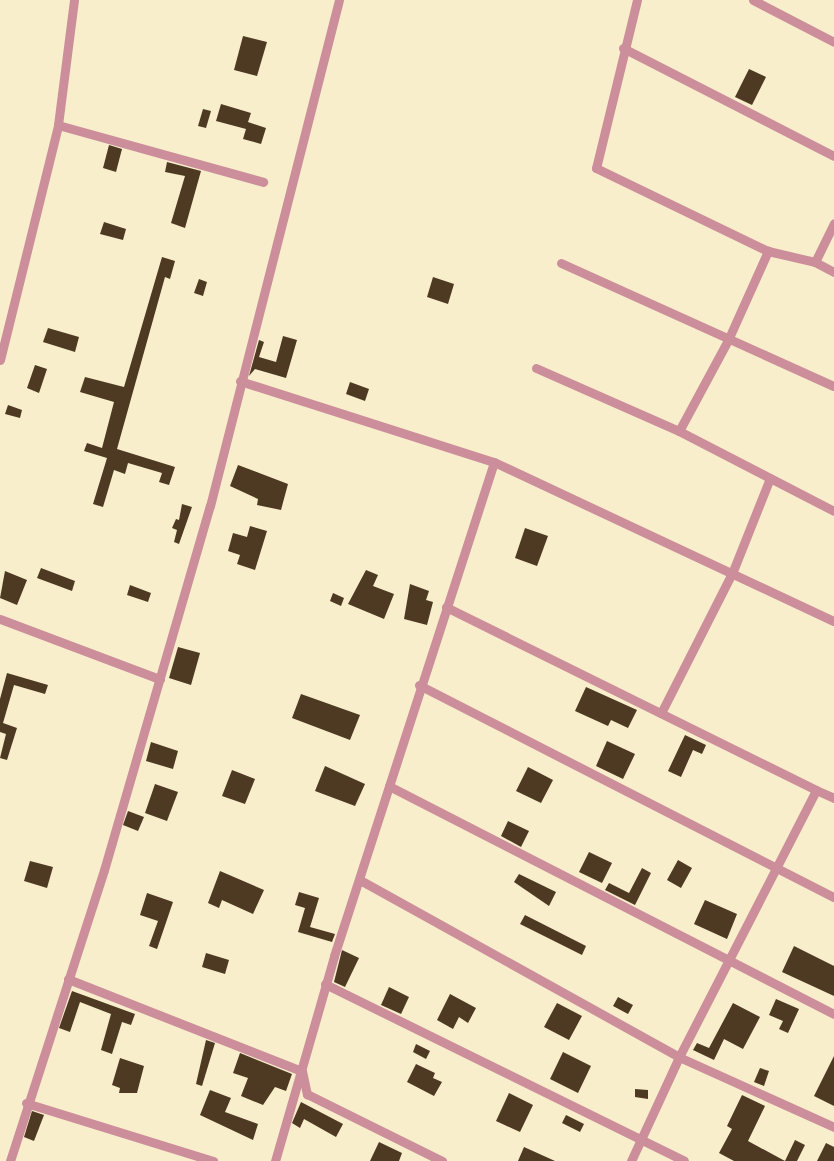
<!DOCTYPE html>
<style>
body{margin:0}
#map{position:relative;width:834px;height:1161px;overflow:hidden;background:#f8eecc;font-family:"IBM Plex Serif",serif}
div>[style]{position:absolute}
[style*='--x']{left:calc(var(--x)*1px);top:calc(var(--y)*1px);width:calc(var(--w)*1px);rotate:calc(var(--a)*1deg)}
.building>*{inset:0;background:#4e3923}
.street>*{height:9px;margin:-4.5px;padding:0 4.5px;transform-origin:4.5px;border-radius:4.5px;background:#cc8e9a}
span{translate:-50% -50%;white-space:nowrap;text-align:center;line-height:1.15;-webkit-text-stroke:4px #fff;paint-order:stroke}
</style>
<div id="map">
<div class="building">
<div style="clip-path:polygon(243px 36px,267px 42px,257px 76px,234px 70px)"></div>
<div style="clip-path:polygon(749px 69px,766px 77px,752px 105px,735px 97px)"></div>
<div style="clip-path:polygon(221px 104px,251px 113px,248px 122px,266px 128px,261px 144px,243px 139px,246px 129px,216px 121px)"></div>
<div style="clip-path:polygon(203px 109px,211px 111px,206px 128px,198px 126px)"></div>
<div style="clip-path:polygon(109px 145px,122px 149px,116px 172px,103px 168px)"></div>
<div style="clip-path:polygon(167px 162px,201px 171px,185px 228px,171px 223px,185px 176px,165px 172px)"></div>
<div style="clip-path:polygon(104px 222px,126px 229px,123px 240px,100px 234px)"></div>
<div style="clip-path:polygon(162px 257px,175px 261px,170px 279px,165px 277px,117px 449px,175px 467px,169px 485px,159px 482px,162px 473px,128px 463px,125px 474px,114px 470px,103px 507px,93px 504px,107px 458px,84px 451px,87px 443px,102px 448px,114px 402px,80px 392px,85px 377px,124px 387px)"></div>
<div style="clip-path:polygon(433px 277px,454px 284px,448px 304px,427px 297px)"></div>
<div style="clip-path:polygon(199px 279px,207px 282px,203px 296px,194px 293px)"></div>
<div style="clip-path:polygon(48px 328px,79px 337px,75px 352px,43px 342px)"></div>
<div style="clip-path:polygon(283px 336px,297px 340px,286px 378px,255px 369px,249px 376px,259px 340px,264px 342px,259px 357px,276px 362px)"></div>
<div style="clip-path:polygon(35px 365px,47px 369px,39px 393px,27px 388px)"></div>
<div style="clip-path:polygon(350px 382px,369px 389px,365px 401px,346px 394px)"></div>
<div style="clip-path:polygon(8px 405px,22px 410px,20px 418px,5px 414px)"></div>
<div style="clip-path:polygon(238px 465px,288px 484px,281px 510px,257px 505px,258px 499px,230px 486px)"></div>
<div style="clip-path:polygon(182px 504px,192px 507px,179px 544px,174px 542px,177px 530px,172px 528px,176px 519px,179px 520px)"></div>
<div style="clip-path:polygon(250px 526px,267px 531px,255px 570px,237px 564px,240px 555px,228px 551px,233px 533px,247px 537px)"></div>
<div style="clip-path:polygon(525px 528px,548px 536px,537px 566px,515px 558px)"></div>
<div style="clip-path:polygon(41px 568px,75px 581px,72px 591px,37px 578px)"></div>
<div style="clip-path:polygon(366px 570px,378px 575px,373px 586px,394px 594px,384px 619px,348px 604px)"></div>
<div style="clip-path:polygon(5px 571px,27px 580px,17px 605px,0 598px)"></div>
<div style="clip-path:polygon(410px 584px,429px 591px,426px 600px,433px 602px,427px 625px,404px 619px)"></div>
<div style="clip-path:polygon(130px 585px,151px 593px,148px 602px,127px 595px)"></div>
<div style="clip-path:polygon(333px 593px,344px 598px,341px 606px,330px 601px)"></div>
<div style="clip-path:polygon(178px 647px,200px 653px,191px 685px,169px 678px)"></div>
<div style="clip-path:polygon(7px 673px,48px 685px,45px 694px,14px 685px,3px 723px,17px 728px,7px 760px,0 758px,6px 734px,0 732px,0 699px)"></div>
<div style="clip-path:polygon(586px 687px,637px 710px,628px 728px,611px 720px,608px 726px,575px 711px)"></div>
<div style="clip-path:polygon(301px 694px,360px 715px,350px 740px,292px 718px)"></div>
<div style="clip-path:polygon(685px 735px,706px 745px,702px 754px,693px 750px,681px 777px,668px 771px)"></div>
<div style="clip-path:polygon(607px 741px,635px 754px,623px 779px,596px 766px)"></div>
<div style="clip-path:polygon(151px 742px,178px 751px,173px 769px,146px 761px)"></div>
<div style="clip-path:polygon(325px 766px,365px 784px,355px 806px,315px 791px)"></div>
<div style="clip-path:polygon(528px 767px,553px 780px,541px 803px,516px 791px)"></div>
<div style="clip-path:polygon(232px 770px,255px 779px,245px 804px,222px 796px)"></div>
<div style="clip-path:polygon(155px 784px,178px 792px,167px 821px,145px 813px)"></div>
<div style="clip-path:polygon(128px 811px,144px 817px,138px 831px,123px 825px)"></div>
<div style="clip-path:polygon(508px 821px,529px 831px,521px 847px,501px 836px)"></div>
<div style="clip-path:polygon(589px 852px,612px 863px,602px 883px,579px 872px)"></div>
<div style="clip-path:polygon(678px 860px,692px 868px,681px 888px,667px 880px)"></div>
<div style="clip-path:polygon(30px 861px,53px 867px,47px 888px,24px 881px)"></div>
<div style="clip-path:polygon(642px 868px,651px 873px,635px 905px,605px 890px,609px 883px,629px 893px)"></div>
<div style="clip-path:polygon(220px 871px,264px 890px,253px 914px,222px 900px,219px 908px,208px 903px)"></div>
<div style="clip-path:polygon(519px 874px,556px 892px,549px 906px,514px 882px)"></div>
<div style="clip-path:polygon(299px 892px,319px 898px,310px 927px,335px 934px,332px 942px,298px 932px,305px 908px,295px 905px)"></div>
<div style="clip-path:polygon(147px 893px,173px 902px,157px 949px,149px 946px,158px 921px,140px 915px)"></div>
<div style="clip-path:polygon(705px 900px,737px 914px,727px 939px,694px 924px)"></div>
<div style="clip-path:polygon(525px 915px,586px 946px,582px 955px,520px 924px)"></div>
<div style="clip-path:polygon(794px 946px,834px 966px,834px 996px,782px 972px)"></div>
<div style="clip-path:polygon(342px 950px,359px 958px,345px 987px,334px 982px)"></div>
<div style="clip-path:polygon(206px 953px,229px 960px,225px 974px,202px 967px)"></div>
<div style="clip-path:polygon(389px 987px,409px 997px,401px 1014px,381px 1005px)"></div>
<div style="clip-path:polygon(72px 991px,135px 1014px,131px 1025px,122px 1022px,112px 1054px,101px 1050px,111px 1014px,80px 1002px,70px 1032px,59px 1028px)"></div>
<div style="clip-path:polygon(450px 994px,476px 1008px,468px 1023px,459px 1017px,453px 1029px,437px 1020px)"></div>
<div style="clip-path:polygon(618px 997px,633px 1005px,628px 1014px,613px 1006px)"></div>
<div style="clip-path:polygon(776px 999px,799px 1009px,788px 1033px,779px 1029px,783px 1021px,769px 1015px)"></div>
<div style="clip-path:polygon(557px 1003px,582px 1016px,569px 1040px,544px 1027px)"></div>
<div style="clip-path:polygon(733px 1003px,760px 1017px,743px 1049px,724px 1039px,714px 1060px,693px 1050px,697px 1043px,709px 1048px)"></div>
<div style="clip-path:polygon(206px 1040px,215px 1043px,202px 1086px,196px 1084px)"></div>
<div style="clip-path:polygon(416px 1044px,430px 1051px,426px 1059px,413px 1052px)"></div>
<div style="clip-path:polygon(563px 1052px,591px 1066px,578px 1093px,550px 1079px)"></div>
<div style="clip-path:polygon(240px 1053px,292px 1074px,286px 1091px,275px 1087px,263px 1105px,241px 1096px,248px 1078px,233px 1073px)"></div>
<div style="clip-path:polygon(834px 1056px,834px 1106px,814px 1096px)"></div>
<div style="clip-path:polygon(120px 1058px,144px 1066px,137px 1093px,119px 1093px,120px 1088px,112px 1085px)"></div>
<div style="clip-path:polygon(416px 1064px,435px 1073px,433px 1078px,442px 1082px,434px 1096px,407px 1082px)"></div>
<div style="clip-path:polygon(760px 1068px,769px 1071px,764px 1086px,754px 1082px)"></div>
<div style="clip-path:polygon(635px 1089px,648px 1090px,648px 1099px,635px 1097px)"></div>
<div style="clip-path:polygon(210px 1090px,231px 1098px,225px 1112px,258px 1124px,253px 1140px,200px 1115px)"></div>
<div style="clip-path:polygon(509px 1093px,533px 1105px,520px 1132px,496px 1121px)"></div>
<div style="clip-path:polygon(742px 1095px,765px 1106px,748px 1141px,785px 1161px,795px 1140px,805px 1145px,797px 1161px,734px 1161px,719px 1153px,732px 1129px,727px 1126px)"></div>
<div style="clip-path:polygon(301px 1102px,343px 1124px,336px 1137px,304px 1119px,300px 1128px,292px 1123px)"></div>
<div style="clip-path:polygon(32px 1111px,44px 1115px,34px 1141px,24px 1137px)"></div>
<div style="clip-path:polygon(566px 1115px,584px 1124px,580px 1132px,562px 1123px)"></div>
<div style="clip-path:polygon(379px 1142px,402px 1153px,399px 1161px,370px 1161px)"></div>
<div style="clip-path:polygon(826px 1143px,834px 1147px,834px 1161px,817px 1161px)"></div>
<div style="clip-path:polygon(524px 1147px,555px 1161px,518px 1161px)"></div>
</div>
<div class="street">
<div style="--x:637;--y:0;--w:173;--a:103.7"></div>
<div style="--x:596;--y:168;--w:191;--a:25.8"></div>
<div style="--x:753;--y:0;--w:91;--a:27.4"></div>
<div style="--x:623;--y:48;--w:237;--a:27.1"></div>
<div style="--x:58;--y:125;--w:213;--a:15.5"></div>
<div style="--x:815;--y:262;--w:21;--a:28"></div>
<div style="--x:561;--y:263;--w:299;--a:24.3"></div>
<div style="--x:0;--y:360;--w:242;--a:-76.1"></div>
<div style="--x:58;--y:125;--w:126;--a:-82.7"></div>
<div style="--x:536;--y:368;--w:156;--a:23.8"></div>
<div style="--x:679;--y:431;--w:174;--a:27.3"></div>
<div style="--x:240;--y:381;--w:267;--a:17.7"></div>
<div style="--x:494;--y:462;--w:375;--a:25.1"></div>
<div style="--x:679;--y:431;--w:103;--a:-61.7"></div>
<div style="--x:728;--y:340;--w:98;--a:-65.8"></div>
<div style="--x:768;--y:251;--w:48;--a:13.2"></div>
<div style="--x:815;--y:262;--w:43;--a:-64"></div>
<div style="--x:446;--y:607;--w:413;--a:26.3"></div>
<div style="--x:0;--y:619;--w:171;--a:20.6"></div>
<div style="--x:419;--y:685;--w:466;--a:27.1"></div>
<div style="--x:661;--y:713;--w:159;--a:-63.1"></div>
<div style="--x:733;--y:571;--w:100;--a:-68.3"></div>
<div style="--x:389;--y:786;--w:500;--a:27.13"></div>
<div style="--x:360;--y:880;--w:365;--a:29"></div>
<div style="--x:679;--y:1057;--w:170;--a:24.3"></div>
<div style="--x:68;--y:979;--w:251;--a:21.5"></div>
<div style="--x:302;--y:1071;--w:24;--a:78"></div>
<div style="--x:307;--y:1094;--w:151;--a:26.4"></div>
<div style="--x:325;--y:984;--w:400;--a:26.2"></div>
<div style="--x:26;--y:1103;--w:196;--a:17.2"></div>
<div style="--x:10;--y:1161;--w:306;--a:-72.1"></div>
<div style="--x:104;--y:870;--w:379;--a:-73.8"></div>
<div style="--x:210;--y:506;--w:522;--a:-75.7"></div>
<div style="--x:275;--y:1161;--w:213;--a:-73.9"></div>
<div style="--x:334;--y:956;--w:519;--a:-72.05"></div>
<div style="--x:631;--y:1161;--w:115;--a:-65.2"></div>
<div style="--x:679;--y:1057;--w:300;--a:-62.8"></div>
<div style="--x:816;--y:790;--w:20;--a:24"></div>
</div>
</div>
